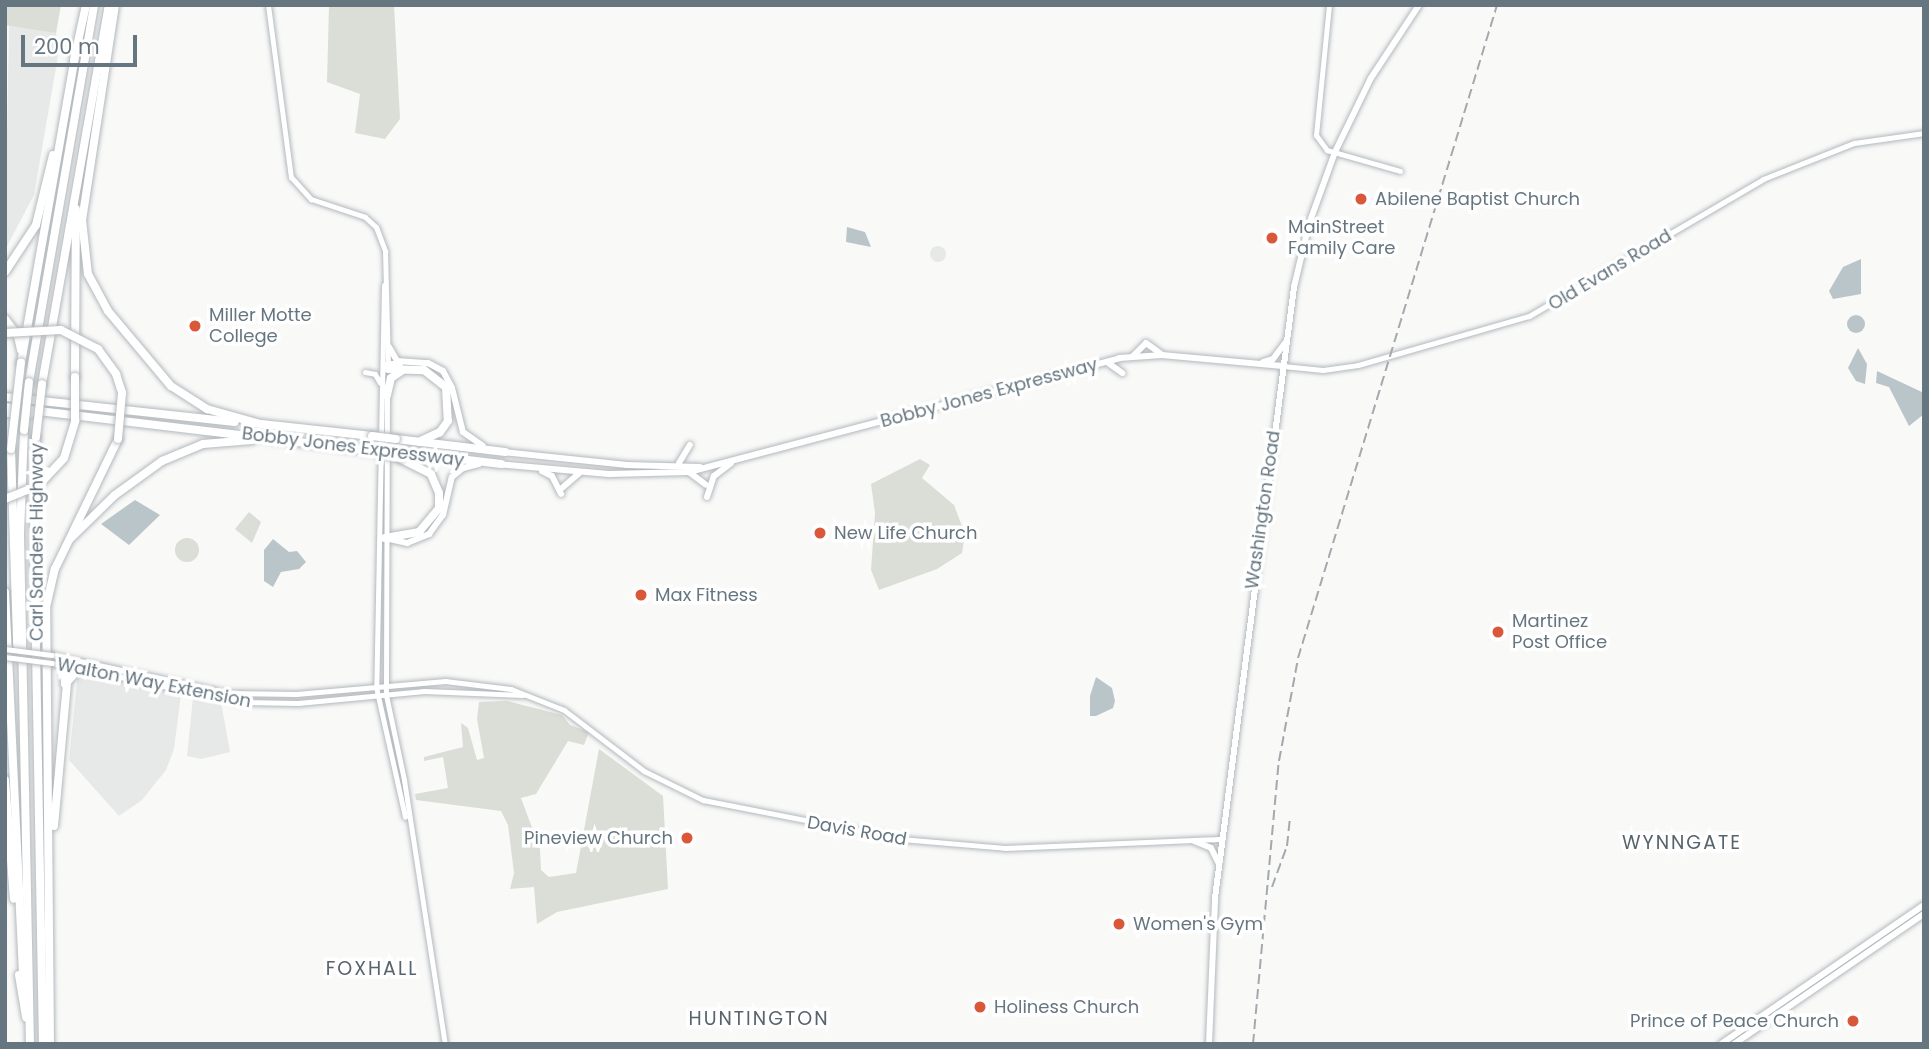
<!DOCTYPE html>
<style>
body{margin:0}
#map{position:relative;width:1929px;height:1049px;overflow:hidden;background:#f9f9f8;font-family:Poppins,sans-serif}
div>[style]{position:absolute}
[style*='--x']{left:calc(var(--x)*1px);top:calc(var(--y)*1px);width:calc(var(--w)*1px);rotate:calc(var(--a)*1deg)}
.built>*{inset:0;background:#e7e8e8}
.round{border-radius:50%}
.green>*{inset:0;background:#daded7}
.water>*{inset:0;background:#bac5c9}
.roads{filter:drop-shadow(0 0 2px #b3b9bd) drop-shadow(0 0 2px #b3b9bd)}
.secondary>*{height:5px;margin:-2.5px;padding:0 2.5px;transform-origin:2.5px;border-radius:2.5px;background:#fff}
.primary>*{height:6px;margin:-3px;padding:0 3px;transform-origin:3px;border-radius:3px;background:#fff}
.highway>*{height:8px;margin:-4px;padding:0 4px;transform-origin:4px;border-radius:4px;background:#fff}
.rail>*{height:2px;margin-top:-1px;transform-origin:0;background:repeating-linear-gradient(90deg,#a3a9ae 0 10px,transparent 0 15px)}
.bridges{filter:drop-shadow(0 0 2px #b3b9bd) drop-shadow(0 0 2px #b3b9bd)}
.secondary-bridge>*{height:5px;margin:-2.5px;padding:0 2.5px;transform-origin:2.5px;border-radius:2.5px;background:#fff}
.highway-bridge>*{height:8px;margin:-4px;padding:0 4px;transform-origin:4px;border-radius:4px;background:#fff}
.dots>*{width:19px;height:19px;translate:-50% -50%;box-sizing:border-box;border:4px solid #fff;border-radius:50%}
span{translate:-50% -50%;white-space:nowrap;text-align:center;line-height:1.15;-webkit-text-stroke:7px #fff;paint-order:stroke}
.poi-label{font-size:18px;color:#667680}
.left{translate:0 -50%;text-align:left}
.right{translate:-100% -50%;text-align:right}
.street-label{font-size:18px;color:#667680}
.neighbourhood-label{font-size:19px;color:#58646c;letter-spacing:2px}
.frame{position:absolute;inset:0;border:7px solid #667680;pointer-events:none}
.scale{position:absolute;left:21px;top:35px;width:116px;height:32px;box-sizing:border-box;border:4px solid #667680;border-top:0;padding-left:9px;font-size:21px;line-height:24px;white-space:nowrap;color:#667680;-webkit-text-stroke:5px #fff;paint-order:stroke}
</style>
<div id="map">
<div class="built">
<div style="clip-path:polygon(9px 23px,56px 33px,59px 50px,34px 195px,5px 250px)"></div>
<div class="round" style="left:930px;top:246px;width:16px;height:16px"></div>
<div style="clip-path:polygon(83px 671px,181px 694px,174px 749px,166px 770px,142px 800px,119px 816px,69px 760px,78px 673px)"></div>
<div style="clip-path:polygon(193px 698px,221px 702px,230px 752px,201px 759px,187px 756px)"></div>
</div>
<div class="green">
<div style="clip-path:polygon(5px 5px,61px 5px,56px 33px,5px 25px)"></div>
<div style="clip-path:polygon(329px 5px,394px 5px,400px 119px,385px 139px,355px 133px,360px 94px,327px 82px)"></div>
<div style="clip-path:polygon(920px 459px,930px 465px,922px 478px,954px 505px,965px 534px,962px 553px,937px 569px,879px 590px,871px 570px,875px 513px,871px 484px)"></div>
<div style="clip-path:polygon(249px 512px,261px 522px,252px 543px,235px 529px)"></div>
<div class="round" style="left:175px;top:538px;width:24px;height:24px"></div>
<div style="clip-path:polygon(507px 701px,562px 715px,570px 725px,589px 732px,584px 745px,568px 741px,536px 794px,521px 798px,540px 849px,541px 870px,549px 877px,576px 873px,599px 749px,663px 796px,668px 889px,557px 912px,537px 924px,534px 887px,510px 889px,514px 873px,508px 825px,501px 811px,416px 800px,415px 794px,448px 788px,443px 757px,424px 761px,424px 757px,463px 747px,461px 723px,468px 728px,477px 760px,484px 758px,477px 719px,479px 702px)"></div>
</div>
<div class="water">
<div style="clip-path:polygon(847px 227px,865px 232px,871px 247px,846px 242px)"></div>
<div style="clip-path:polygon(1861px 259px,1861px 294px,1833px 299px,1829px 291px,1843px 267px)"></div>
<div class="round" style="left:1847px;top:315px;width:18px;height:18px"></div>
<div style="clip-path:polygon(1858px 348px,1867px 364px,1865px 384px,1856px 381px,1848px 368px)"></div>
<div style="clip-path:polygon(1877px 371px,1924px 393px,1924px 414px,1909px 426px,1889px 387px,1876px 383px)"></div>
<div style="clip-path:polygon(135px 500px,160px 515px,129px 545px,101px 524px)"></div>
<div style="clip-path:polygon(273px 539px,289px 552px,297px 551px,306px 562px,299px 569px,281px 572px,273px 587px,264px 581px,264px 550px)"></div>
<div style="clip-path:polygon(1096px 677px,1112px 688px,1115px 701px,1113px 708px,1096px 716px,1090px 716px,1090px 696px)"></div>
</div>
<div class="roads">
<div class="secondary">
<div style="--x:268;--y:5;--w:174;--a:82.4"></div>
<div style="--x:291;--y:177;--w:30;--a:48"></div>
<div style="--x:311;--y:199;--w:57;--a:18.4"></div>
<div style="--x:365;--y:217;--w:15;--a:42"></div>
<div style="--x:376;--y:227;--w:26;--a:69"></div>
<div style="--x:385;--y:251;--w:115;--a:88.5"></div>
<div style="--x:1329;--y:5;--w:131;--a:95.7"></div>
<div style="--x:1316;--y:135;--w:19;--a:54"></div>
<div style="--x:1327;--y:150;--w:76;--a:16"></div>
<div style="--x:384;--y:285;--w:402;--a:91.1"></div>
<div style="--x:376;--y:687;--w:133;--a:77.4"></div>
<div style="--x:1283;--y:366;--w:40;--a:5.7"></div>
<div style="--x:1323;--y:370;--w:35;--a:-8"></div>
<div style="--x:1358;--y:365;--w:178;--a:-16"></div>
<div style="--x:1529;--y:316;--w:271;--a:-30.3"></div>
<div style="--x:1763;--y:179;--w:98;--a:-21.6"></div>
<div style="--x:1854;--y:143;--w:71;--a:-8.1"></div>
<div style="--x:365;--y:372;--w:10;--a:11"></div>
<div style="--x:375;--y:374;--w:10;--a:61"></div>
<div style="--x:387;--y:393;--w:302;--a:90.2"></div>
<div style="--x:386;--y:695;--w:87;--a:78"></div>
<div style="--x:404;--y:780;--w:267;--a:81.2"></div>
<div style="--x:52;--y:655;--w:180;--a:12.2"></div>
<div style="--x:228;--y:693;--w:68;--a:0.8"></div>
<div style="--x:296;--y:694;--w:150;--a:-5"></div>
<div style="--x:445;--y:681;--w:66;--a:6.9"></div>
<div style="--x:511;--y:689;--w:57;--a:21.6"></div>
<div style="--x:564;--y:710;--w:101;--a:37.3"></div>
<div style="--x:644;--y:771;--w:66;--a:26.2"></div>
<div style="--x:703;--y:800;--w:202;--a:11.1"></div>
<div style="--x:901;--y:839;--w:104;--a:4.9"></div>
<div style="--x:1005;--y:848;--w:218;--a:-2.4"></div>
<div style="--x:52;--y:663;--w:194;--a:11.6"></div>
<div style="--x:242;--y:702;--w:56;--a:1"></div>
<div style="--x:298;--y:703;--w:127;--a:-5.4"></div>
<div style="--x:424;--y:691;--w:99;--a:2.3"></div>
</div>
<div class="primary">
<div style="--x:389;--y:347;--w:16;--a:60"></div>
<div style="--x:397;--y:361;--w:31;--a:4"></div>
<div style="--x:428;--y:363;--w:17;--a:28"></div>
<div style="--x:443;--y:371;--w:19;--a:62"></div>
<div style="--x:452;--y:388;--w:45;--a:76"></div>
<div style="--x:463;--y:432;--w:24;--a:35"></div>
<div style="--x:1133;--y:356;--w:18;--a:-45"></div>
<div style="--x:1146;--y:343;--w:19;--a:36"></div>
<div style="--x:1107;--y:362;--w:19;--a:36"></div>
<div style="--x:1263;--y:362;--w:10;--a:-17"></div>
<div style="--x:1273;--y:359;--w:20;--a:-53"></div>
<div style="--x:388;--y:364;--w:12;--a:0"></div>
<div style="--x:503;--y:452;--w:125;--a:6"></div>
<div style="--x:627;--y:465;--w:73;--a:1.6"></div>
<div style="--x:679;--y:463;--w:21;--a:-59"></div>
<div style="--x:497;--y:464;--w:112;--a:5.1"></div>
<div style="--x:609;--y:474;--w:80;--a:-1.4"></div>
<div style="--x:689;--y:472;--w:445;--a:-14.8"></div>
<div style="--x:1119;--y:358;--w:43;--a:-4"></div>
<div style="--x:1162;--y:355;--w:121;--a:5.2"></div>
<div style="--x:542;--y:471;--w:11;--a:27"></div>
<div style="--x:552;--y:476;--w:20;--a:63"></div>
<div style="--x:689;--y:472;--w:21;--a:37"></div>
<div style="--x:562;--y:488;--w:23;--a:-41"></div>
<div style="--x:707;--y:497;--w:22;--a:-72"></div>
<div style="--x:714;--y:476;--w:21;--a:-37"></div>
<div style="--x:385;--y:538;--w:23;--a:13"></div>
<div style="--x:407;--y:543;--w:24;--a:-22"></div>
<div style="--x:429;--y:534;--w:24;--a:-54"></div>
<div style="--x:443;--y:515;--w:39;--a:-77"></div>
<div style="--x:452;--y:477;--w:14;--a:-39"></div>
<div style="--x:463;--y:468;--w:16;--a:-14"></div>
<div style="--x:1194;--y:841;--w:18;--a:22"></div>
<div style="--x:1211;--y:848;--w:18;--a:63"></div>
<div style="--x:1209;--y:1044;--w:146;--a:-87.6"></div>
<div style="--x:1215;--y:898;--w:616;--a:-82.63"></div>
<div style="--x:1294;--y:287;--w:65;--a:-76.6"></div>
<div style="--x:1309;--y:224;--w:77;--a:-70.1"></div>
<div style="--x:1335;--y:152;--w:82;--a:-64.1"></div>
<div style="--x:1371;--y:78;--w:87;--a:-56.7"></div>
<div style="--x:1721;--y:1044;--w:246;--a:-34.4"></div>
<div style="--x:1734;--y:1044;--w:230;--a:-34.4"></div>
</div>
<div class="highway">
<div style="--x:115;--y:5;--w:218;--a:98.7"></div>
<div style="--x:82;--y:220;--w:54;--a:83.7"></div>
<div style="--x:88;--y:274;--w:42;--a:61.6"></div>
<div style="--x:108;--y:311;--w:98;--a:50"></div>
<div style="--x:171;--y:386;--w:43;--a:32.6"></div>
<div style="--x:207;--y:409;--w:51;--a:15.9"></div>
<div style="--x:74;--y:60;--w:56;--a:-77.7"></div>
<div style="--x:5;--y:272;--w:56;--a:-56.6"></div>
<div style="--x:36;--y:225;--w:72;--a:-76.3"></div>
<div style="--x:5;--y:319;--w:21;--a:53"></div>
<div style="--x:18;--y:336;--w:14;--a:78"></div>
<div style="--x:21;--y:363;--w:311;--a:-80"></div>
<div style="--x:388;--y:369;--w:36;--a:2"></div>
<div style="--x:424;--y:370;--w:28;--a:38"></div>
<div style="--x:446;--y:387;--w:34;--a:87"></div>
<div style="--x:448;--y:421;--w:14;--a:126"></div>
<div style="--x:440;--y:432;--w:23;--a:155"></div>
<div style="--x:75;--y:377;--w:168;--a:-89.7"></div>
<div style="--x:29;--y:382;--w:383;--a:-80.2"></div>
<div style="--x:42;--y:384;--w:385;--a:-80"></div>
<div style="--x:387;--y:395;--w:17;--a:-77"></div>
<div style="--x:391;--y:378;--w:14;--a:-34"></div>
<div style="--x:5;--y:397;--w:231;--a:6.2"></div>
<div style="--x:5;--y:407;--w:365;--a:6.8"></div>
<div style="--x:5;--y:413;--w:25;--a:2"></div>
<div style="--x:252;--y:423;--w:121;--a:6.2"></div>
<div style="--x:24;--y:430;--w:104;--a:92.2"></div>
<div style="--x:20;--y:534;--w:510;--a:88.88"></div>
<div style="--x:36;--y:437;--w:99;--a:91.2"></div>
<div style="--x:34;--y:536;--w:508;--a:88.99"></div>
<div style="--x:396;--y:439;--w:110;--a:6.8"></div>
<div style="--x:11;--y:449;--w:196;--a:88.2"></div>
<div style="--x:401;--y:452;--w:101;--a:6.8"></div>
<div style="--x:385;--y:538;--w:35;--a:-10"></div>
<div style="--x:419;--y:532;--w:31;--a:-50"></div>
<div style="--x:439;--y:508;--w:15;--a:-90"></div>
<div style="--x:439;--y:493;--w:21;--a:-113"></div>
<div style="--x:431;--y:474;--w:35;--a:-153"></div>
<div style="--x:70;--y:539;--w:63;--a:-44.4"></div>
<div style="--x:115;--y:495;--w:58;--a:-35.9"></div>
<div style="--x:162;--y:461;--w:44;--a:-22.5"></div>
<div style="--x:203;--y:444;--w:49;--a:-4.7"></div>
<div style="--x:5;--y:592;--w:387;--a:87.3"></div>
<div style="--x:23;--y:979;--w:9;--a:63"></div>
<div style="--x:64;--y:665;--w:19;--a:87"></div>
<div style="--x:5;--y:780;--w:119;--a:85.7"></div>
<div style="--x:54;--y:826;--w:145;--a:-84.8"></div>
<div style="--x:67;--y:682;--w:15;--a:-48"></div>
<div style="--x:77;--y:671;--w:9;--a:-6"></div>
<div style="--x:19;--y:975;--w:43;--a:80.5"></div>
<div style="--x:50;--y:1044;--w:437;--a:-90.5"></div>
<div style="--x:46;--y:607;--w:39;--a:-77"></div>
<div style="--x:55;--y:569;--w:144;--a:-64.1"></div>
</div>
</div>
<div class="rail">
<div style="--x:1272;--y:887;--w:44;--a:-69.9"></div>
<div style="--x:1287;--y:846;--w:29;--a:-84"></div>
<div style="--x:1253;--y:1044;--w:284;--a:-84.8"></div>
<div style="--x:1279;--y:761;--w:105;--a:-79.5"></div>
<div style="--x:1298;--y:658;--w:683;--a:-73.05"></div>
</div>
<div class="bridges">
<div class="secondary-bridge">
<div style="--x:5;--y:649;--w:47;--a:7.3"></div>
<div style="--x:5;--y:657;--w:47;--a:7.3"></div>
</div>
<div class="highway-bridge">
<div style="--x:5;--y:333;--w:56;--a:-3.1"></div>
<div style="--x:61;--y:330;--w:42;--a:27.2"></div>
<div style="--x:98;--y:349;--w:31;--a:54"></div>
<div style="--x:116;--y:374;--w:20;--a:72"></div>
<div style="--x:122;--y:393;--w:46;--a:95"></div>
<div style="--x:24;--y:430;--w:48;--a:-84.1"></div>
<div style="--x:372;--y:436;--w:24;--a:7"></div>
<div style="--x:36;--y:437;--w:53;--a:-83.5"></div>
<div style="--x:11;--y:449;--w:87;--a:-83.4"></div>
<div style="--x:367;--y:450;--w:34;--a:14"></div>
<div style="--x:5;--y:499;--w:35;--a:-22"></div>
<div style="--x:38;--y:486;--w:38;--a:-47"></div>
<div style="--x:64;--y:458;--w:39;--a:-73"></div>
<div style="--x:75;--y:421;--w:44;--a:-90"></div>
</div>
</div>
<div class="dots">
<div style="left:1361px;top:199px;background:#d85839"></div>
<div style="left:1272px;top:238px;background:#d85839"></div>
<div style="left:195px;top:326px;background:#d85839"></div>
<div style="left:820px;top:533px;background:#d85839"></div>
<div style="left:641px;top:595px;background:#d85839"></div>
<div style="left:1498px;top:632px;background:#d85839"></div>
<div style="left:687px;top:838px;background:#d85839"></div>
<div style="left:1119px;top:924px;background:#d85839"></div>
<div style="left:980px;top:1007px;background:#d85839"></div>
<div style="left:1853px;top:1021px;background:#d85839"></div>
</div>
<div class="poi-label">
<span class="left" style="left:1375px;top:199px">Abilene Baptist Church</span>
<span class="left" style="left:1288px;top:238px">MainStreet<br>Family Care</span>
<span class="left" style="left:209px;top:326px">Miller Motte<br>College</span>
<span class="left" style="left:834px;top:533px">New Life Church</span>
<span class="left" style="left:655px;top:595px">Max Fitness</span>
<span class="left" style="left:1512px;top:632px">Martinez<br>Post Office</span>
<span class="right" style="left:673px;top:838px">Pineview Church</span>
<span class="left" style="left:1133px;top:924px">Women's Gym</span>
<span class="left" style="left:994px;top:1007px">Holiness Church</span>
<span class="right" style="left:1839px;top:1021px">Prince of Peace Church</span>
</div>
<div class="street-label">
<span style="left:1610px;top:270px;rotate:-31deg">Old Evans Road</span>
<span style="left:989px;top:393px;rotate:-15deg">Bobby Jones Expressway</span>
<span style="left:353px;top:447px;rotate:7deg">Bobby Jones Expressway</span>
<span style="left:1263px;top:510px;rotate:-82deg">Washington Road</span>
<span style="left:37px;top:542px;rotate:-90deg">Carl Sanders Highway</span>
<span style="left:154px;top:683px;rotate:11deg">Walton Way Extension</span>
<span style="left:857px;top:831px;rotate:10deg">Davis Road</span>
</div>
<div class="neighbourhood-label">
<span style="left:1682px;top:843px">WYNNGATE</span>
<span style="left:372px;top:969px">FOXHALL</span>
<span style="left:759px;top:1019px">HUNTINGTON</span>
</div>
<div class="frame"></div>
<div class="scale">200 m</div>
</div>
